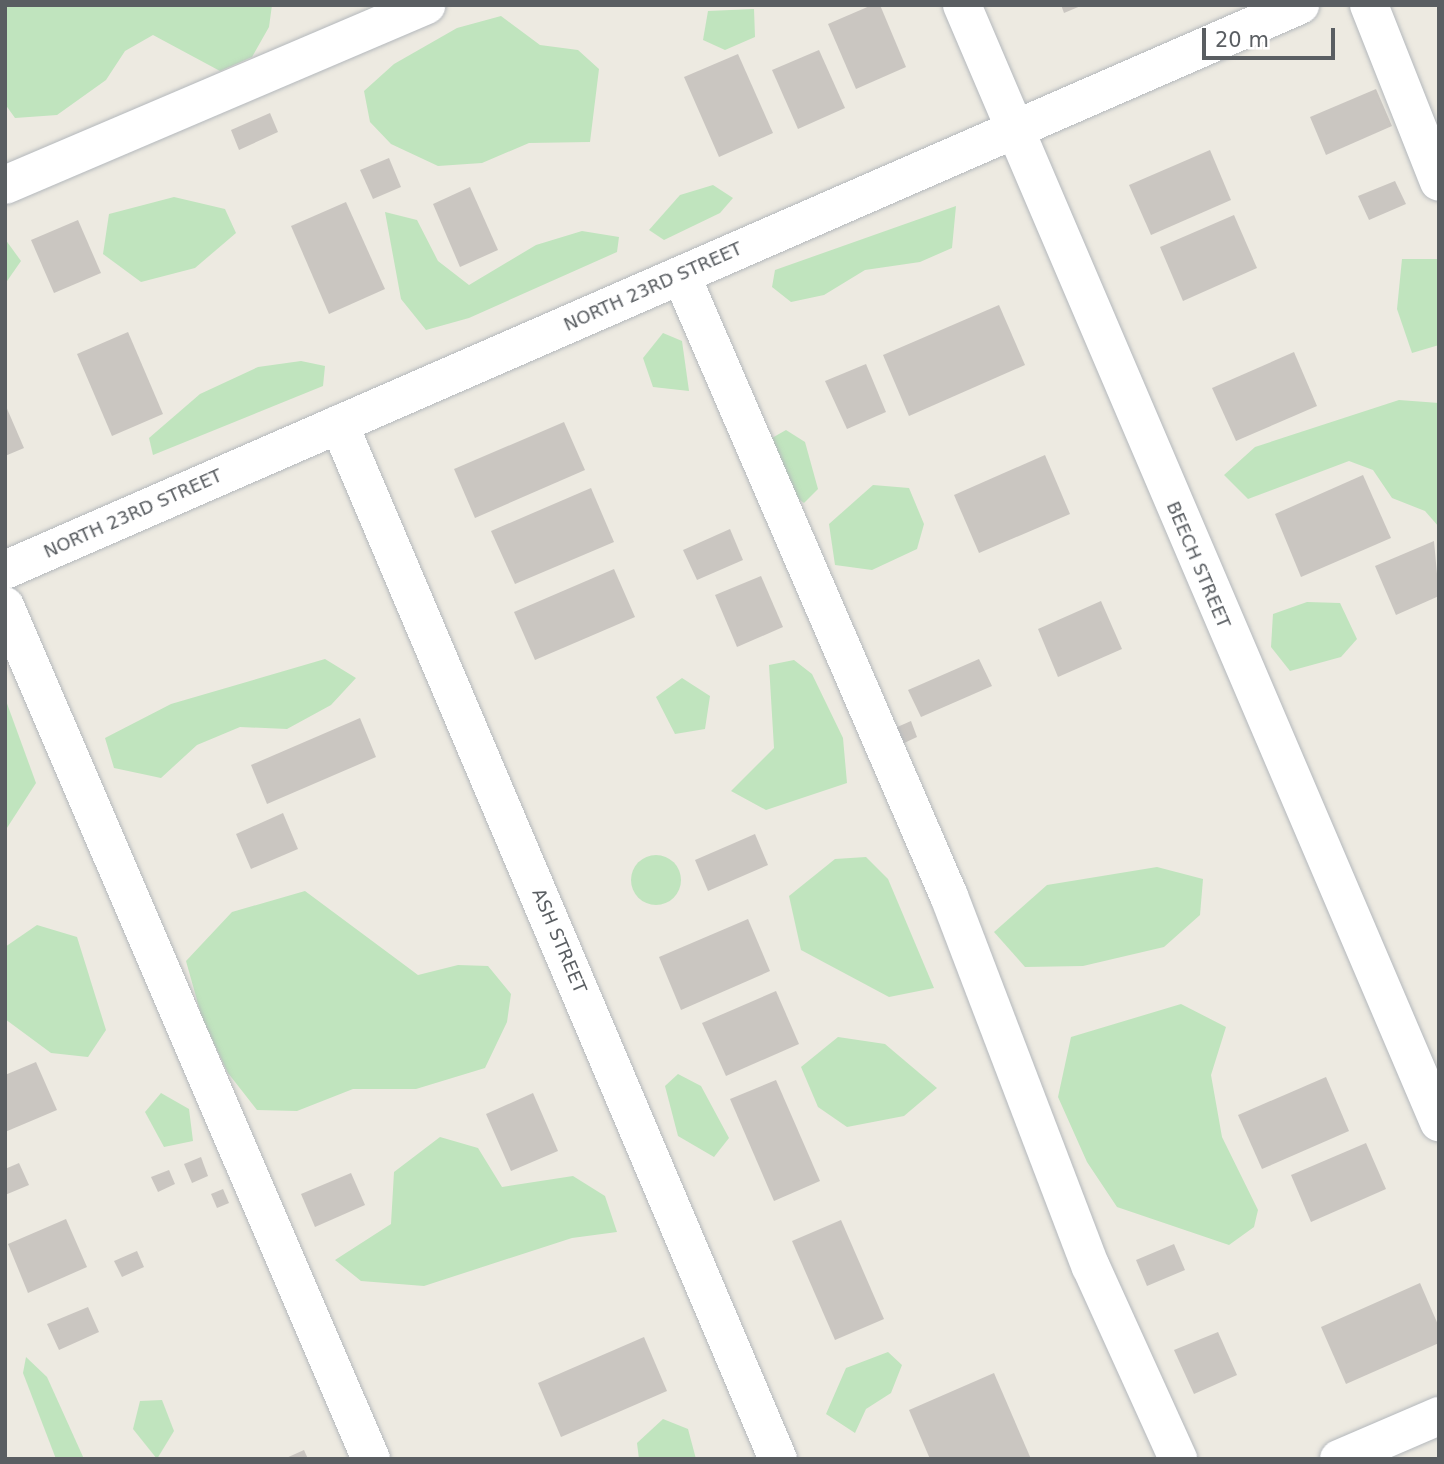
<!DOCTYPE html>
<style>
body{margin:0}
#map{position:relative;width:1444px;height:1464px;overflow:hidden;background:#edeae1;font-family:"DejaVu Sans",sans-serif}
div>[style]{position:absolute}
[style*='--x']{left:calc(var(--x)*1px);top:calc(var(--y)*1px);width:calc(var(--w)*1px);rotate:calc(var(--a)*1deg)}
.green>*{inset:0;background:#c0e4be}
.round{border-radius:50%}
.building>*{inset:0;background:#cac6c1}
.roads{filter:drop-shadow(0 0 2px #b4b8bc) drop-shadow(0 0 2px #b4b8bc)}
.minor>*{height:38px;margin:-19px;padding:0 19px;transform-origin:19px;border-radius:19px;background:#fff}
span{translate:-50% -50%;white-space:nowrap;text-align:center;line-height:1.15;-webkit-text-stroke:5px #fff;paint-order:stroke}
.street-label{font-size:18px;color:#5a5e62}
.frame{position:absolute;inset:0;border:7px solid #5a5e62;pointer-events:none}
.scale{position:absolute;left:1202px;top:28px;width:133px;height:32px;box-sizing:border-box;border:4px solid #5a5e62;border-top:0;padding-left:9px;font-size:21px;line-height:24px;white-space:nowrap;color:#5a5e62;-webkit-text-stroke:5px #fff;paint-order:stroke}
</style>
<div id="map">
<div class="green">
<div style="clip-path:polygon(5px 5px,272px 5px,269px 27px,252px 57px,220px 71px,153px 35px,125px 51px,106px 80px,57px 115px,15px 118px,5px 104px)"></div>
<div style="clip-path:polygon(754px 9px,755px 37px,725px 50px,703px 40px,708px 11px)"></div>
<div style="clip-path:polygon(501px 16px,540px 45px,578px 50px,599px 69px,590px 142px,529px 143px,482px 163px,438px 166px,391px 144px,370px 122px,364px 91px,394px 64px,457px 28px)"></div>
<div style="clip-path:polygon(713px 185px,733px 198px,720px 213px,664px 240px,649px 230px,680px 195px)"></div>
<div style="clip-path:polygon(174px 197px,225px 209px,236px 233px,195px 268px,141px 282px,103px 254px,109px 214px)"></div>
<div style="clip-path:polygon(956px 206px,952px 248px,920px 262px,865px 270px,824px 295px,791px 302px,772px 287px,775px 270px)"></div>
<div style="clip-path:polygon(385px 212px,417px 220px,438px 261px,469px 285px,536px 245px,582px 231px,619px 237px,617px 252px,469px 318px,426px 330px,401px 299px)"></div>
<div style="clip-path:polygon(5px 239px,21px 261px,5px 284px)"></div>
<div style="clip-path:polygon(1402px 259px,1439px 259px,1439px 345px,1412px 353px,1397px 309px)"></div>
<div style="clip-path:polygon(663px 333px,682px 341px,689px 391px,653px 387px,643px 358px)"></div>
<div style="clip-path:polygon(301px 361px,325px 366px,323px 386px,153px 455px,149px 438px,200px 394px,258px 367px)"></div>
<div style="clip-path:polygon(1399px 400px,1439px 403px,1439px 527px,1425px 511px,1392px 498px,1373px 470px,1349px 461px,1248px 499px,1224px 475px,1255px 447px)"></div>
<div style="clip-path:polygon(786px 430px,805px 442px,818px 489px,804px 503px,782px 487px,772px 438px)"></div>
<div style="clip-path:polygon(873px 485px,909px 488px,924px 524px,917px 549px,872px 570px,835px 565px,829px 524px)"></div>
<div style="clip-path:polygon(1307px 602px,1340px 603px,1357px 639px,1341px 657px,1290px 671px,1271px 647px,1273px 614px)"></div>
<div style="clip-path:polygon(325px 659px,356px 678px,331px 705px,287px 729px,240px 727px,197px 745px,161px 778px,114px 768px,105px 738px,171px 704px)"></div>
<div style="clip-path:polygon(794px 660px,812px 674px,843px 738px,847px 783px,766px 810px,731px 791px,774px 748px,769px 665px)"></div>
<div style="clip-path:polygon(682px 678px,710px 696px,705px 729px,675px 734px,656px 697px)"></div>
<div style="clip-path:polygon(5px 698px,36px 783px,5px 831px)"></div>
<div class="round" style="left:631px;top:855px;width:50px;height:50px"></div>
<div style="clip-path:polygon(866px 857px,888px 879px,934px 988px,889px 997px,801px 950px,789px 896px,835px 859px)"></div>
<div style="clip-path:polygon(1157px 867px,1203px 879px,1200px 915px,1164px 947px,1083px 966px,1025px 967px,994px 932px,1047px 885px)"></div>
<div style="clip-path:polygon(305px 891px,418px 975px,458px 965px,488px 966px,511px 994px,507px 1022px,485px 1068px,416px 1089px,353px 1089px,297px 1111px,257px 1110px,228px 1073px,202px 1018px,186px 961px,232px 912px)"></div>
<div style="clip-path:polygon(37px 925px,77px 937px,106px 1030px,88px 1057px,51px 1053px,5px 1019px,5px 947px)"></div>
<div style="clip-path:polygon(1181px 1004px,1226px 1027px,1211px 1075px,1222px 1137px,1258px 1210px,1254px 1227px,1229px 1245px,1117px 1207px,1087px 1162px,1058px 1097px,1071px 1037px)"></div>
<div style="clip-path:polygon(838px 1037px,885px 1044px,937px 1088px,904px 1116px,847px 1127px,818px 1107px,801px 1067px)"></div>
<div style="clip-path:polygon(678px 1074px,701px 1086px,729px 1138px,714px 1157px,678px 1136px,665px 1086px)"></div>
<div style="clip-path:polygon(161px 1093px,189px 1109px,193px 1141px,164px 1147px,145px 1112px)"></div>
<div style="clip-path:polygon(440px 1137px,478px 1148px,502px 1187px,573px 1176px,605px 1196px,617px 1232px,572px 1238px,424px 1286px,361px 1281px,335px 1260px,391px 1224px,394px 1172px)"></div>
<div style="clip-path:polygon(888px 1352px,902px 1365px,891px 1393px,866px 1409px,855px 1433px,826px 1414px,846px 1368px)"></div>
<div style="clip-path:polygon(26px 1357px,47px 1377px,84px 1459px,56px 1459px,23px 1373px)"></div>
<div style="clip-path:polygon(162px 1400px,174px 1431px,157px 1459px,133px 1429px,140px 1401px)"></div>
<div style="clip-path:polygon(663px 1419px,688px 1429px,696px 1459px,639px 1459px,637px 1443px)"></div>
</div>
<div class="building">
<div style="clip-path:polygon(872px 5px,880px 5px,906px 67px,856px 89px,828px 24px)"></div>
<div style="clip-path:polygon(1061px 5px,1083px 5px,1064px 13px)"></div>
<div style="clip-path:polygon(819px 50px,845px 108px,798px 129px,772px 70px)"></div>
<div style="clip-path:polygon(738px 54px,773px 133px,719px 157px,684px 77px)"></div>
<div style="clip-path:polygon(1376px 89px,1392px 126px,1326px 155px,1310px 117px)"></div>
<div style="clip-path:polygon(270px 113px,278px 132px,239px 150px,231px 130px)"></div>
<div style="clip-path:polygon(1210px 150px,1231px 200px,1151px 235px,1129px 185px)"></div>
<div style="clip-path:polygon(389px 158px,401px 187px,373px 199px,360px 170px)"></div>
<div style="clip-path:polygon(1395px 181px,1406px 204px,1369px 220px,1358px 196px)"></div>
<div style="clip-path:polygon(470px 187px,498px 250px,460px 267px,433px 204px)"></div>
<div style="clip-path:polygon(346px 202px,385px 289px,329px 314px,291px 226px)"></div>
<div style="clip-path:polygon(1234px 215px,1257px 268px,1183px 301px,1160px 247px)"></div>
<div style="clip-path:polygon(78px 220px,101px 273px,54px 293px,31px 240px)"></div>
<div style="clip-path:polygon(999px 305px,1025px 365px,909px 416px,883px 355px)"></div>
<div style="clip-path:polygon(128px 332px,163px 414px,112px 436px,77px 354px)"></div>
<div style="clip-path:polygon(1294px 352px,1317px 406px,1236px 441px,1212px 388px)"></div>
<div style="clip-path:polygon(866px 364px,886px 412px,847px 429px,825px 381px)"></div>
<div style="clip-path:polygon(5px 404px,24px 448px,5px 456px)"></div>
<div style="clip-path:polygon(564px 422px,585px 470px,475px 518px,454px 469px)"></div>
<div style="clip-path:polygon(1045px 455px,1070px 514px,979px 553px,954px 495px)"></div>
<div style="clip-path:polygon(1363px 475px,1391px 538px,1301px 577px,1275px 514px)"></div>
<div style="clip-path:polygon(591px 488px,614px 542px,515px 584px,491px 531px)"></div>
<div style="clip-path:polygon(730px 529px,743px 560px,697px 580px,683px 550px)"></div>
<div style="clip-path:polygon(1434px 541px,1439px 596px,1396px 615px,1375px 566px)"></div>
<div style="clip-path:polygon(614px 569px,635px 617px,535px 660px,514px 612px)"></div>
<div style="clip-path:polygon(761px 576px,783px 627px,737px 647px,715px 595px)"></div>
<div style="clip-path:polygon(1101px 601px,1122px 649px,1058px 677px,1038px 629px)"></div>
<div style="clip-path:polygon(979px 659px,992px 686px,921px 717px,908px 690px)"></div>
<div style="clip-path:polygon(360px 718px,376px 757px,267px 804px,251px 765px)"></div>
<div style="clip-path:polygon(911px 721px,917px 737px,902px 744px,895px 728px)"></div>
<div style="clip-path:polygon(283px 813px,298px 849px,251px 869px,236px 834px)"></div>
<div style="clip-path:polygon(755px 834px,768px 865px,708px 891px,695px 860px)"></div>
<div style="clip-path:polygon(748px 919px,770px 971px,681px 1010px,659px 957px)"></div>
<div style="clip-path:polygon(776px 991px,799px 1044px,726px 1076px,702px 1023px)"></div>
<div style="clip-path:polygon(36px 1062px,57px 1110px,5px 1132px,5px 1075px)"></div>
<div style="clip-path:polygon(1326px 1077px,1349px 1131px,1262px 1169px,1238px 1115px)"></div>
<div style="clip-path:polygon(776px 1080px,820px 1181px,774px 1201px,730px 1099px)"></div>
<div style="clip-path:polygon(533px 1093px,558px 1151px,511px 1171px,486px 1114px)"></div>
<div style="clip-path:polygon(1366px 1143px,1386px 1189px,1311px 1222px,1291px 1175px)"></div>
<div style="clip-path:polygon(201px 1157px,208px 1176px,192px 1183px,184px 1164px)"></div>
<div style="clip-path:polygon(19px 1163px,29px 1185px,5px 1195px,5px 1169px)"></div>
<div style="clip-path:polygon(169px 1170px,175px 1184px,158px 1192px,151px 1177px)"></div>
<div style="clip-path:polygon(351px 1173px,365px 1205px,315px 1227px,301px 1194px)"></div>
<div style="clip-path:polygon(223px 1189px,229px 1203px,217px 1208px,211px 1194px)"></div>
<div style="clip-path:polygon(66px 1219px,87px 1267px,28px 1293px,8px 1244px)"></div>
<div style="clip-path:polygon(841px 1220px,884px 1319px,835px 1340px,792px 1241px)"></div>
<div style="clip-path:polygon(1174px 1244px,1185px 1270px,1147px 1286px,1136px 1260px)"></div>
<div style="clip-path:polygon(137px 1251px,144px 1267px,122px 1277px,114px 1261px)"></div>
<div style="clip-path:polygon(1420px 1283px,1439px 1327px,1439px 1343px,1346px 1384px,1321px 1327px)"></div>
<div style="clip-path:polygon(88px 1307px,99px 1332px,59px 1350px,47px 1324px)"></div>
<div style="clip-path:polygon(1218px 1332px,1237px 1375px,1194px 1394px,1174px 1350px)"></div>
<div style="clip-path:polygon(644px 1337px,667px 1391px,561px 1437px,538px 1383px)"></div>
<div style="clip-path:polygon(994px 1373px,1031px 1459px,930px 1459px,909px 1410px)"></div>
<div style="clip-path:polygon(304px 1450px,308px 1459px,284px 1459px)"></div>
</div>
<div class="roads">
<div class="minor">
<div style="--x:962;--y:5;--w:1215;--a:66.88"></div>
<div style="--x:1369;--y:5;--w:190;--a:68.4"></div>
<div style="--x:5;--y:185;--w:458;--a:-23.1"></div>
<div style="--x:681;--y:275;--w:676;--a:66.66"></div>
<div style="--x:949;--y:896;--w:397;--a:69.1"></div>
<div style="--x:1091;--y:1267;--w:211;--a:65.6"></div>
<div style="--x:339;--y:424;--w:1124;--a:67.02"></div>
<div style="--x:5;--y:570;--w:1413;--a:-23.57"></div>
<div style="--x:5;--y:606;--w:928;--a:66.78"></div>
<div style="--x:1339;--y:1459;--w:109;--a:-23.3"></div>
</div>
</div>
<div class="street-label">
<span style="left:653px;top:287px;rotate:-24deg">NORTH 23RD STREET</span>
<span style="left:133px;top:514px;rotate:-24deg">NORTH 23RD STREET</span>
<span style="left:1198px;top:565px;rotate:67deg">BEECH STREET</span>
<span style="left:559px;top:941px;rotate:67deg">ASH STREET</span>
</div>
<div class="frame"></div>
<div class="scale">20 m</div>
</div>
